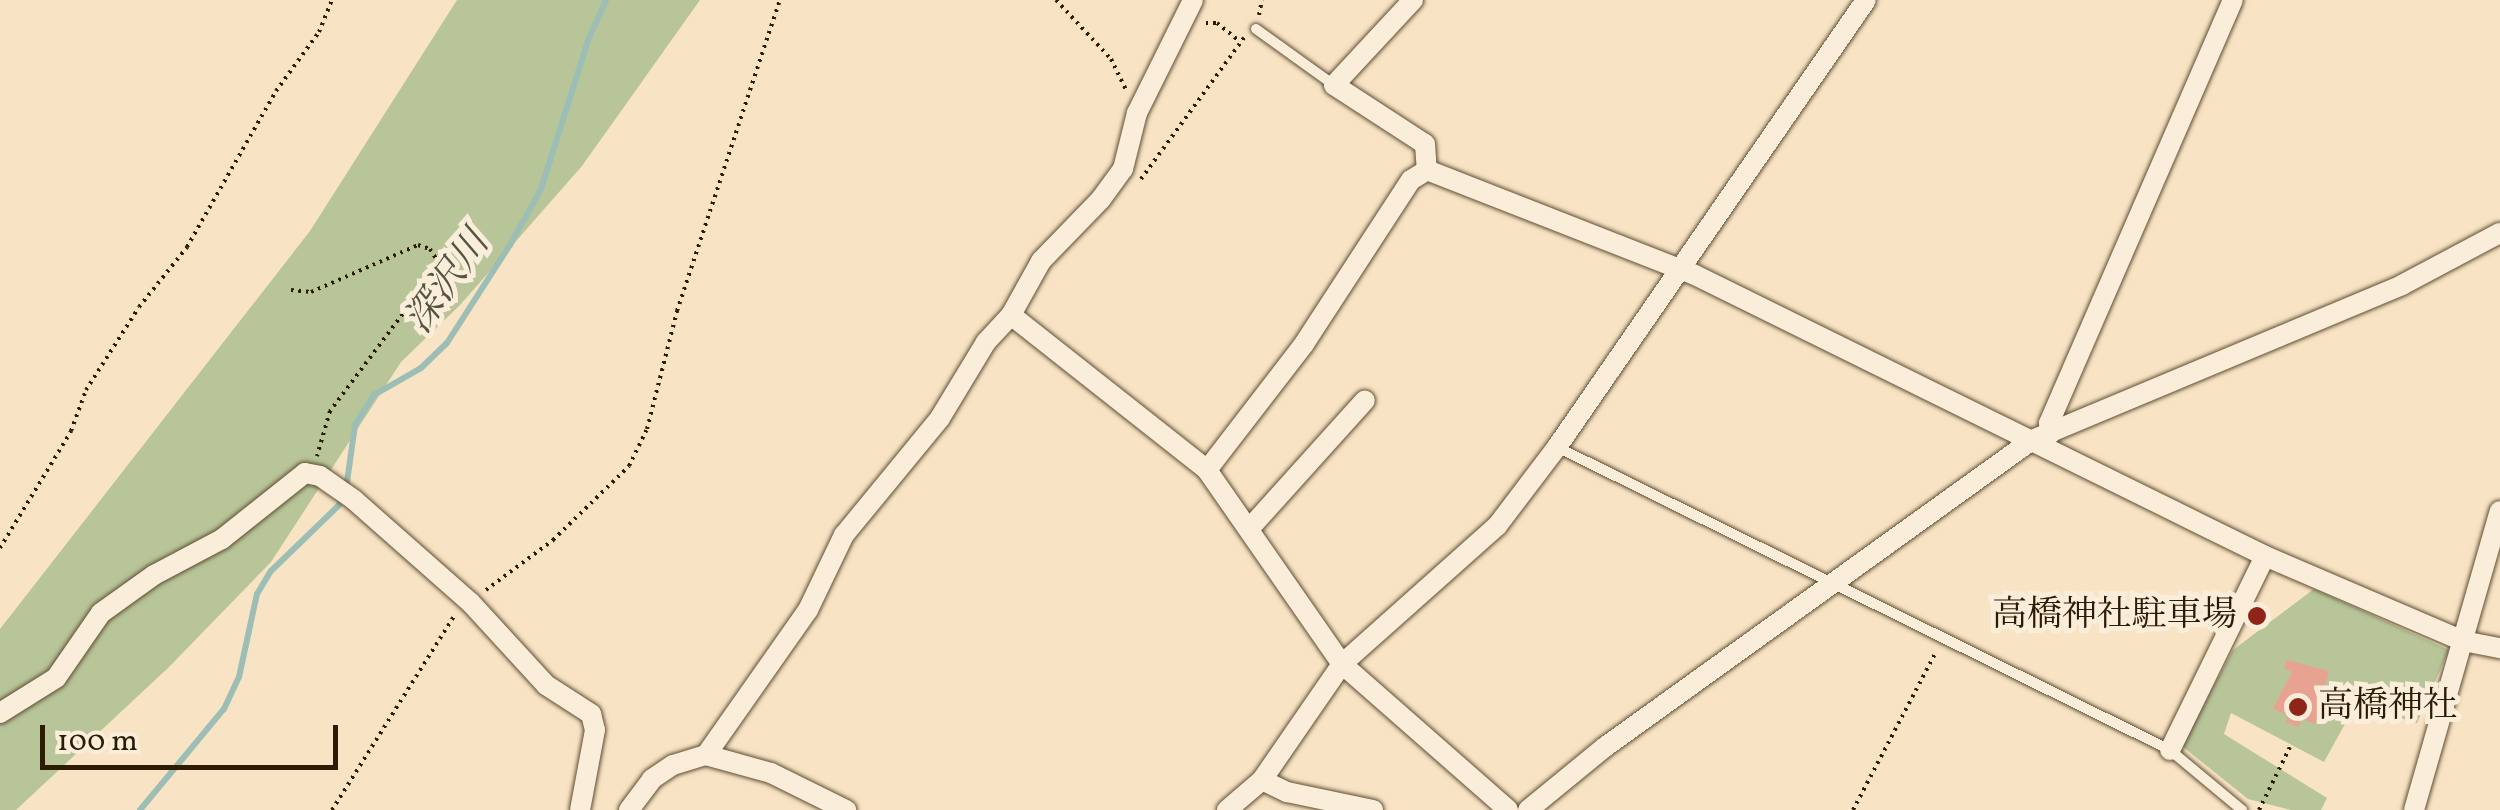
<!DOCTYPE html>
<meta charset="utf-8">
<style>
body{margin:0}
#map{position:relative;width:2500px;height:810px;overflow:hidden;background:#f8e4c4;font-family:Vollkorn,"Noto Serif JP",serif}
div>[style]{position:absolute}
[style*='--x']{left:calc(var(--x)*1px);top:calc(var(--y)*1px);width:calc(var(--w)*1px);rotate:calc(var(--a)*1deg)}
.green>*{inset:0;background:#b7c599}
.stream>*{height:6px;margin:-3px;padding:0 3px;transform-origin:3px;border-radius:3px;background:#9dbeb5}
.building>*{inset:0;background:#e8a291}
.path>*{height:4px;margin-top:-2px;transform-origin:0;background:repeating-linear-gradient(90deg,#2d1b03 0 2.5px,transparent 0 7.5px)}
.roads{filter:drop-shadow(0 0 2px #604d33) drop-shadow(0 0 2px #604d33)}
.lane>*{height:10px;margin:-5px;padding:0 5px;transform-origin:5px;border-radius:5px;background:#faedd9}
.street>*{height:20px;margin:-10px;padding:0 10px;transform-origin:10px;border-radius:10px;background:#faedd9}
.dots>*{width:28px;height:28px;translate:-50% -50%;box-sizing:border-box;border:5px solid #faedd9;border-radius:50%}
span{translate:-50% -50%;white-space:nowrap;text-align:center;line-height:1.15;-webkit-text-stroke:10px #faedd9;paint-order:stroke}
.poi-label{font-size:35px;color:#2d1b03}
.right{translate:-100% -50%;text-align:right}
.left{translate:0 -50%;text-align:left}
.water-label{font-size:38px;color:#545441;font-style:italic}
.scale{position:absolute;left:40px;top:725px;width:298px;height:45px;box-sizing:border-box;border:5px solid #2d1b03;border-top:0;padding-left:12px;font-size:30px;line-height:35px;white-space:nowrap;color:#2d1b03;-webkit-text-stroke:8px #faedd9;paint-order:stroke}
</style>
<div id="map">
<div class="green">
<div style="clip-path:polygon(457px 0,700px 0,582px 166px,460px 305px,401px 362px,271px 562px,169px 667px,16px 810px,0 810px,0 629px,310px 231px)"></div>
<div style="clip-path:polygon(2314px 589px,2449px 650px,2417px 723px,2356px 704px,2324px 762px,2231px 713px,2224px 734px,2327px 798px,2321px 810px,2291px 810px,2248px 799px,2182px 746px,2233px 650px)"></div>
</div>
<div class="stream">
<div style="--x:140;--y:810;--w:131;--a:-50.3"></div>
<div style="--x:224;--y:709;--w:35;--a:-65"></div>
<div style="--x:239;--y:677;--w:85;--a:-77.8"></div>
<div style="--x:257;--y:594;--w:27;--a:-59"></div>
<div style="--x:271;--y:571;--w:95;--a:-44.1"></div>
<div style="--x:339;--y:505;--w:24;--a:-71"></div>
<div style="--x:347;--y:482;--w:58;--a:-82"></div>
<div style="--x:355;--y:425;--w:36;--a:-58"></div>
<div style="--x:374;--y:395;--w:54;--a:-29.9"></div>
<div style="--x:421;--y:368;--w:36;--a:-44"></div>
<div style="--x:447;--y:343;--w:117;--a:-57.3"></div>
<div style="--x:510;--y:245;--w:64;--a:-61"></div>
<div style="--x:541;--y:189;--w:158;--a:-72.4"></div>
<div style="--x:589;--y:38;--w:42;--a:-65.9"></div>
</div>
<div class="building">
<div style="clip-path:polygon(2287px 660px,2329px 671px,2315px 724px,2302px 719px,2299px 727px,2286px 722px,2288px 715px,2273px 709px,2292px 672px,2284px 668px)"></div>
</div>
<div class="path">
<div style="--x:1056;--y:0;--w:81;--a:47"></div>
<div style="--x:1111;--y:59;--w:34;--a:64"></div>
<div style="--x:1259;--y:15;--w:15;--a:-79"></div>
<div style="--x:1206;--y:23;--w:11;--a:0"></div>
<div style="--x:1217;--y:23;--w:28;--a:39"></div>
<div style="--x:1141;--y:179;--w:175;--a:-53.9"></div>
<div style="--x:291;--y:290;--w:20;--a:6"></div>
<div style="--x:311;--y:292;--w:117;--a:-23.7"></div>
<div style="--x:418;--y:245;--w:13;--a:18"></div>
<div style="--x:430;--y:249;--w:13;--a:58"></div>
<div style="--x:437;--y:260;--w:12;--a:104"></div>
<div style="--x:434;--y:272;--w:174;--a:126.8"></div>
<div style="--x:330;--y:411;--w:47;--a:106.1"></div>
<div style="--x:0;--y:548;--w:137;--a:-58.7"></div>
<div style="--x:71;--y:431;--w:44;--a:-69.9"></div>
<div style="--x:86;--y:390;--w:98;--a:-57.4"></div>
<div style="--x:139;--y:307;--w:77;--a:-51.3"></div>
<div style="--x:187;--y:247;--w:180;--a:-60.3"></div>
<div style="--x:276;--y:91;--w:73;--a:-53.9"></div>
<div style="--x:319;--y:32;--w:35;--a:-68"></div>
<div style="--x:486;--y:590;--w:84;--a:-36.7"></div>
<div style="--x:553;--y:540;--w:106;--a:-44.2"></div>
<div style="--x:629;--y:466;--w:41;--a:-64.1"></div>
<div style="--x:647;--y:429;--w:122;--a:-75.7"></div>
<div style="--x:677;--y:311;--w:328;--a:-71.7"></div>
<div style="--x:332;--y:810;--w:231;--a:-57.8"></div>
<div style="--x:1853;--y:810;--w:178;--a:-62.3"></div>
<div style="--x:2259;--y:810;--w:70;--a:-63.8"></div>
</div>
<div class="roads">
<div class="lane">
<div style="--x:1256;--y:29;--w:96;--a:35.7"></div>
<div style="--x:1557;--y:447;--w:684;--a:26.3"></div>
<div style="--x:2170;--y:750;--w:94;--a:39.8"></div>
</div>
<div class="street">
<div style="--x:1413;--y:0;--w:116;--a:132.9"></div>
<div style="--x:1334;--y:85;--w:108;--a:33"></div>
<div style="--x:1425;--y:144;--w:26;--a:86"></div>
<div style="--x:1427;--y:170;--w:286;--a:21.4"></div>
<div style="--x:1693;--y:274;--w:638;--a:26.24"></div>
<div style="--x:2265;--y:556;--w:215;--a:23.2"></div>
<div style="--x:2463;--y:641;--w:38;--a:11"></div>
<div style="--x:1011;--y:315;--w:250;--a:38.3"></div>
<div style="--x:1207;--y:470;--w:236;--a:55.2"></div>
<div style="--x:1342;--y:664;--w:221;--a:41.3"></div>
<div style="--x:2050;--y:434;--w:11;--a:-95"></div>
<div style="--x:2049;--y:423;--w:461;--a:-66.5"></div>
<div style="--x:1207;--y:470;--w:159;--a:-52.4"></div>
<div style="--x:1304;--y:344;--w:196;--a:-56.9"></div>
<div style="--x:1411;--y:180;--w:19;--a:-32"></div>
<div style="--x:1249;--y:529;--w:173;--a:-48"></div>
<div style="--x:0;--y:713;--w:66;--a:-32"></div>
<div style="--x:56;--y:678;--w:79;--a:-55.3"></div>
<div style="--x:101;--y:613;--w:65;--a:-35.6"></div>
<div style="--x:154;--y:575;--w:77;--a:-27.9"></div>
<div style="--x:222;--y:539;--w:106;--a:-38.5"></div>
<div style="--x:305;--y:473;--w:15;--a:11"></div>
<div style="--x:320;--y:476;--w:40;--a:34.9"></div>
<div style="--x:353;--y:499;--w:156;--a:41.4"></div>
<div style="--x:470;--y:602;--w:113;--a:47.5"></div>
<div style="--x:546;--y:685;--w:54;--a:32.8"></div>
<div style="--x:591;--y:714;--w:16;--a:76"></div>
<div style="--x:595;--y:730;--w:81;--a:100.6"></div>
<div style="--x:2170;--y:750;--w:216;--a:-63.9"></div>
<div style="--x:706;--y:755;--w:177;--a:-54.9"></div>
<div style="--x:808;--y:610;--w:83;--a:-64.4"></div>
<div style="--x:844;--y:535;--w:151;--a:-50.6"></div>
<div style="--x:940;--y:418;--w:89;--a:-58.8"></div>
<div style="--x:986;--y:342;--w:37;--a:-47"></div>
<div style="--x:1011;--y:315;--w:62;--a:-60.9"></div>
<div style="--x:1041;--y:261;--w:86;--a:-45.9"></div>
<div style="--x:1101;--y:199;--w:37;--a:-54"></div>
<div style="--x:1123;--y:169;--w:58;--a:-76"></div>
<div style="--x:1137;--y:113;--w:126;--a:-63.6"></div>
<div style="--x:1262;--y:780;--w:28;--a:26"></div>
<div style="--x:1287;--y:792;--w:88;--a:11.8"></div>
<div style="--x:629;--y:810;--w:39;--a:-53"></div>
<div style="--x:652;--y:779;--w:25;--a:-34"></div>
<div style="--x:673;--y:765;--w:34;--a:-17"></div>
<div style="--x:706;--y:755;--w:67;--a:15.5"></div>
<div style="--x:771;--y:773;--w:84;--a:26.3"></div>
<div style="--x:1227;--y:810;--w:46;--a:-40.6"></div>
<div style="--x:1262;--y:780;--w:141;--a:-55.4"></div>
<div style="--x:1342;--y:664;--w:208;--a:-41.7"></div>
<div style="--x:1497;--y:526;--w:99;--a:-52.8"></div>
<div style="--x:1557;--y:447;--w:543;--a:-55.34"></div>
<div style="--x:1528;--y:810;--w:99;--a:-39.3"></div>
<div style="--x:1605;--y:747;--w:526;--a:-35.71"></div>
<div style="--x:2032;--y:440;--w:401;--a:-22.7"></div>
<div style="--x:2402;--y:285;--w:111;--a:-28"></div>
<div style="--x:2414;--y:810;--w:311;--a:-74"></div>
</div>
</div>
<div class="dots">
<div style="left:2257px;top:616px;background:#8f2418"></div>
<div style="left:2298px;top:707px;background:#8f2418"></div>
</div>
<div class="poi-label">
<span class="right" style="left:2237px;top:616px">高橋神社駐車場</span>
<span class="left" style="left:2318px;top:707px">高橋神社</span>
</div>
<div class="water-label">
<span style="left:449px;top:283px;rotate:-55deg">深沢川</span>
</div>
<div class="scale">100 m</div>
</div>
